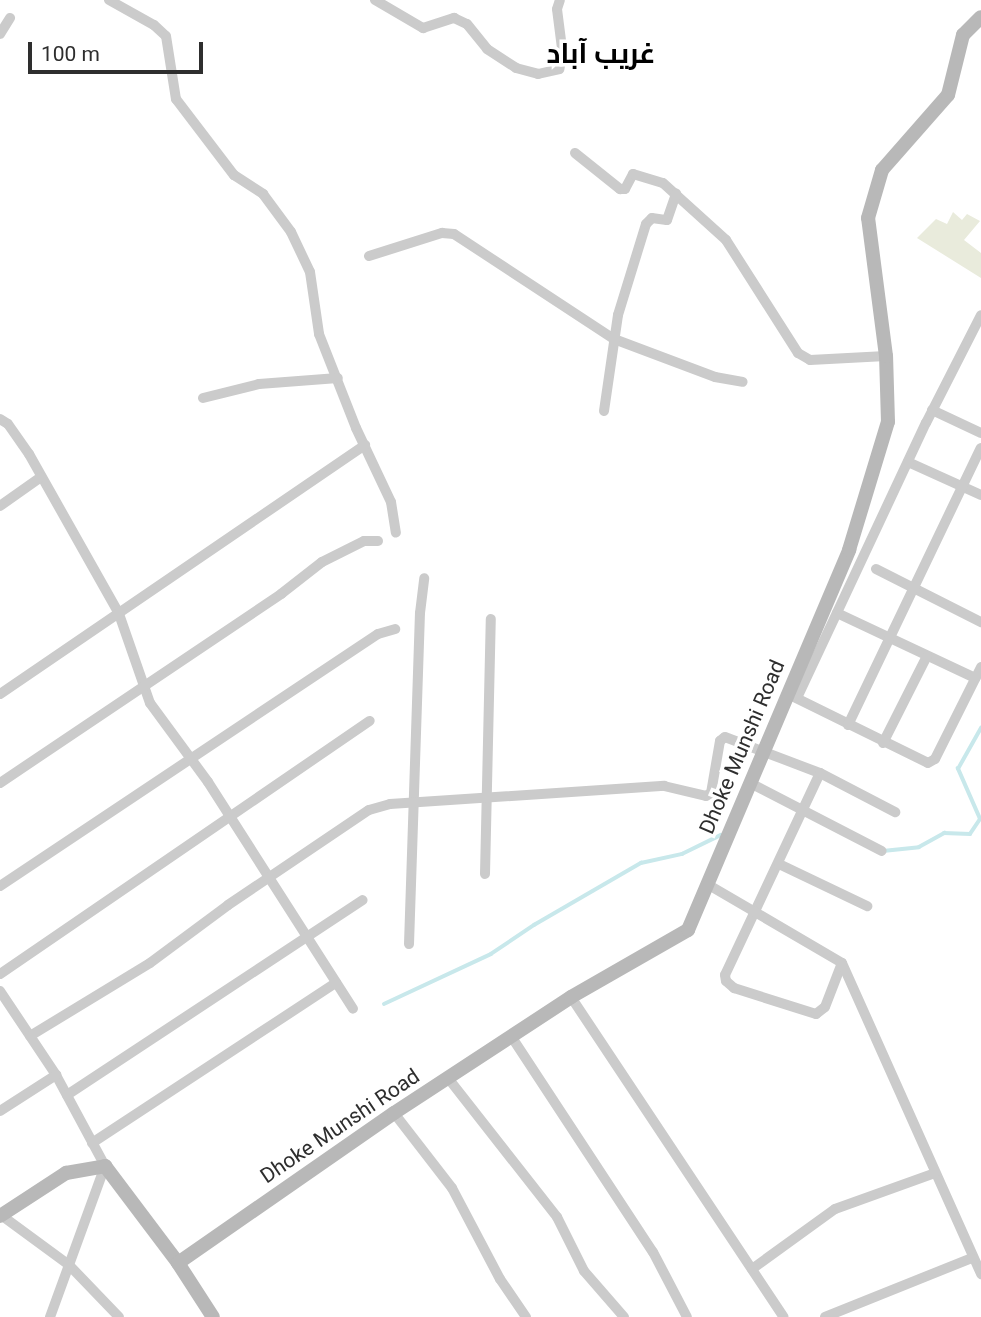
<!DOCTYPE html>
<meta charset="utf-8">
<style>
body{margin:0}
#map{position:relative;width:981px;height:1317px;overflow:hidden;background:#fff;font-family:Roboto,Cairo,sans-serif}
div>[style]{position:absolute}
[style*='--x']{left:calc(var(--x)*1px);top:calc(var(--y)*1px);width:calc(var(--w)*1px);rotate:calc(var(--a)*1deg)}
.green>*{inset:0;background:#e9ebdc}
.stream>*{height:3.5px;margin:-1.75px;padding:0 1.75px;transform-origin:1.75px;border-radius:1.75px;background:#c8e8eb}
.street>*{height:10px;margin:-5px;padding:0 5px;transform-origin:5px;border-radius:5px;background:#cbcbcb}
.secondary>*{height:14px;margin:-7px;padding:0 7px;transform-origin:7px;border-radius:7px;background:#b8b8b8}
span{translate:-50% -50%;white-space:nowrap;text-align:center;line-height:1.15;-webkit-text-stroke:7px #fff;paint-order:stroke}
.street-label{font-size:21px;color:#2e2e2e}
.district-label{font-size:28px;color:#000;font-weight:700}
.scale{position:absolute;left:28px;top:42px;width:175px;height:32px;box-sizing:border-box;border:4px solid #2e2e2e;border-top:0;padding-left:9px;font-size:21px;line-height:24px;white-space:nowrap;color:#2e2e2e;-webkit-text-stroke:5px #fff;paint-order:stroke}
</style>
<div id="map">
<div class="green">
<div style="clip-path:polygon(953px 212px,962px 220px,967px 214px,980px 221px,964px 240px,981px 253px,981px 278px,917px 238px,936px 219px,947px 224px)"></div>
</div>
<div class="stream">
<div style="--x:883;--y:851;--w:36;--a:-6"></div>
<div style="--x:919;--y:847;--w:29;--a:-29"></div>
<div style="--x:944;--y:833;--w:26;--a:2"></div>
<div style="--x:970;--y:834;--w:18;--a:-56"></div>
<div style="--x:980;--y:819;--w:55;--a:-113.7"></div>
<div style="--x:958;--y:769;--w:47;--a:-60.7"></div>
<div style="--x:384;--y:1004;--w:118;--a:-25"></div>
<div style="--x:491;--y:954;--w:52;--a:-34"></div>
<div style="--x:534;--y:925;--w:124;--a:-30.1"></div>
<div style="--x:641;--y:863;--w:42;--a:-12.4"></div>
<div style="--x:682;--y:854;--w:43;--a:-26"></div>
</div>
<div class="street">
<div style="--x:109;--y:0;--w:51;--a:29.1"></div>
<div style="--x:154;--y:25;--w:16;--a:43"></div>
<div style="--x:166;--y:36;--w:64;--a:81"></div>
<div style="--x:176;--y:99;--w:96;--a:52.7"></div>
<div style="--x:234;--y:175;--w:35;--a:33"></div>
<div style="--x:263;--y:194;--w:47;--a:53.6"></div>
<div style="--x:291;--y:232;--w:44;--a:64.6"></div>
<div style="--x:310;--y:272;--w:63;--a:81.7"></div>
<div style="--x:319;--y:334;--w:101;--a:68.5"></div>
<div style="--x:356;--y:428;--w:82;--a:64.7"></div>
<div style="--x:391;--y:502;--w:31;--a:81"></div>
<div style="--x:375;--y:0;--w:56;--a:30.3"></div>
<div style="--x:423;--y:28;--w:33;--a:-18"></div>
<div style="--x:454;--y:18;--w:14;--a:25"></div>
<div style="--x:467;--y:24;--w:32;--a:51"></div>
<div style="--x:487;--y:49;--w:35;--a:33"></div>
<div style="--x:516;--y:68;--w:23;--a:15"></div>
<div style="--x:538;--y:74;--w:22;--a:-13"></div>
<div style="--x:559;--y:69;--w:14;--a:-73"></div>
<div style="--x:563;--y:56;--w:47;--a:-97.3"></div>
<div style="--x:557;--y:9;--w:9;--a:-72"></div>
<div style="--x:0;--y:34;--w:19;--a:-58"></div>
<div style="--x:575;--y:153;--w:58;--a:38.7"></div>
<div style="--x:620;--y:189;--w:5;--a:0"></div>
<div style="--x:625;--y:189;--w:17;--a:-62"></div>
<div style="--x:633;--y:174;--w:31;--a:17"></div>
<div style="--x:663;--y:183;--w:85;--a:42.1"></div>
<div style="--x:726;--y:240;--w:134;--a:57.5"></div>
<div style="--x:798;--y:353;--w:14;--a:30"></div>
<div style="--x:810;--y:360;--w:76;--a:-3"></div>
<div style="--x:369;--y:256;--w:77;--a:-17.5"></div>
<div style="--x:442;--y:233;--w:12;--a:5"></div>
<div style="--x:454;--y:234;--w:191;--a:33.3"></div>
<div style="--x:614;--y:339;--w:108;--a:20.6"></div>
<div style="--x:715;--y:377;--w:28;--a:10"></div>
<div style="--x:203;--y:398;--w:58;--a:-14"></div>
<div style="--x:259;--y:384;--w:79;--a:-4.3"></div>
<div style="--x:932;--y:410;--w:54;--a:25.1"></div>
<div style="--x:604;--y:411;--w:97;--a:-81.7"></div>
<div style="--x:618;--y:315;--w:95;--a:-72.9"></div>
<div style="--x:646;--y:224;--w:8;--a:-45"></div>
<div style="--x:652;--y:218;--w:15;--a:8"></div>
<div style="--x:667;--y:220;--w:28;--a:-71"></div>
<div style="--x:0;--y:419;--w:9;--a:32"></div>
<div style="--x:8;--y:424;--w:37;--a:55"></div>
<div style="--x:29;--y:454;--w:184;--a:60.6"></div>
<div style="--x:119;--y:614;--w:94;--a:70.8"></div>
<div style="--x:150;--y:703;--w:98;--a:53.7"></div>
<div style="--x:208;--y:782;--w:269;--a:57.4"></div>
<div style="--x:908;--y:462;--w:80;--a:24.3"></div>
<div style="--x:0;--y:506;--w:50;--a:-35.3"></div>
<div style="--x:876;--y:569;--w:118;--a:26.8"></div>
<div style="--x:837;--y:613;--w:153;--a:25.2"></div>
<div style="--x:0;--y:694;--w:442;--a:-34.3"></div>
<div style="--x:794;--y:697;--w:149;--a:26.2"></div>
<div style="--x:928;--y:763;--w:8;--a:-30"></div>
<div style="--x:935;--y:759;--w:103;--a:-63.4"></div>
<div style="--x:797;--y:698;--w:304;--a:-64.9"></div>
<div style="--x:926;--y:423;--w:121;--a:-63"></div>
<div style="--x:848;--y:725;--w:307;--a:-64.4"></div>
<div style="--x:883;--y:743;--w:97;--a:-63.2"></div>
<div style="--x:820;--y:773;--w:223;--a:115.2"></div>
<div style="--x:725;--y:975;--w:6;--a:81"></div>
<div style="--x:726;--y:981;--w:11;--a:41"></div>
<div style="--x:734;--y:988;--w:86;--a:17.6"></div>
<div style="--x:816;--y:1014;--w:11;--a:-38"></div>
<div style="--x:825;--y:1007;--w:47;--a:-68.9"></div>
<div style="--x:0;--y:783;--w:339;--a:-33.9"></div>
<div style="--x:281;--y:594;--w:52;--a:-38"></div>
<div style="--x:322;--y:562;--w:47;--a:-26.6"></div>
<div style="--x:364;--y:541;--w:14;--a:0"></div>
<div style="--x:750;--y:783;--w:148;--a:27.3"></div>
<div style="--x:779;--y:864;--w:98;--a:25.5"></div>
<div style="--x:485;--y:874;--w:255;--a:-88.7"></div>
<div style="--x:707;--y:884;--w:156;--a:30.3"></div>
<div style="--x:842;--y:963;--w:341;--a:65.9"></div>
<div style="--x:0;--y:886;--w:454;--a:-33.7"></div>
<div style="--x:378;--y:634;--w:18;--a:-16"></div>
<div style="--x:409;--y:944;--w:331;--a:-88.1"></div>
<div style="--x:420;--y:613;--w:35;--a:-83"></div>
<div style="--x:0;--y:974;--w:448;--a:-34.4"></div>
<div style="--x:0;--y:991;--w:101;--a:56.3"></div>
<div style="--x:56;--y:1075;--w:103;--a:61.7"></div>
<div style="--x:105;--y:1166;--w:161;--a:110"></div>
<div style="--x:571;--y:997;--w:384;--a:56.4"></div>
<div style="--x:30;--y:1036;--w:140;--a:-31.3"></div>
<div style="--x:150;--y:963;--w:97;--a:-36.6"></div>
<div style="--x:228;--y:905;--w:170;--a:-34"></div>
<div style="--x:369;--y:810;--w:22;--a:-16"></div>
<div style="--x:390;--y:804;--w:275;--a:-3.8"></div>
<div style="--x:664;--y:786;--w:43;--a:13.4"></div>
<div style="--x:706;--y:796;--w:6;--a:-31"></div>
<div style="--x:711;--y:793;--w:53;--a:-80.2"></div>
<div style="--x:720;--y:741;--w:6;--a:-39"></div>
<div style="--x:725;--y:737;--w:102;--a:20.8"></div>
<div style="--x:820;--y:773;--w:85;--a:27.5"></div>
<div style="--x:511;--y:1036;--w:258;--a:56.7"></div>
<div style="--x:653;--y:1252;--w:73;--a:62.4"></div>
<div style="--x:448;--y:1078;--w:177;--a:51.9"></div>
<div style="--x:557;--y:1217;--w:60;--a:63.4"></div>
<div style="--x:584;--y:1271;--w:61;--a:49"></div>
<div style="--x:67;--y:1095;--w:354;--a:-33.4"></div>
<div style="--x:0;--y:1111;--w:67;--a:-32.7"></div>
<div style="--x:394;--y:1113;--w:95;--a:52.3"></div>
<div style="--x:452;--y:1188;--w:103;--a:62.2"></div>
<div style="--x:500;--y:1279;--w:46;--a:55.6"></div>
<div style="--x:92;--y:1143;--w:292;--a:-33.3"></div>
<div style="--x:1;--y:1215;--w:84;--a:36.3"></div>
<div style="--x:69;--y:1265;--w:72;--a:46.1"></div>
<div style="--x:752;--y:1269;--w:102;--a:-35.9"></div>
<div style="--x:835;--y:1209;--w:106;--a:-19.8"></div>
<div style="--x:825;--y:1317;--w:158;--a:-21.9"></div>
</div>
<div class="secondary">
<div style="--x:0;--y:1216;--w:79;--a:-33.1"></div>
<div style="--x:66;--y:1173;--w:40;--a:-10"></div>
<div style="--x:105;--y:1166;--w:121;--a:53"></div>
<div style="--x:178;--y:1263;--w:64;--a:57.1"></div>
<div style="--x:178;--y:1263;--w:263;--a:-34.8"></div>
<div style="--x:394;--y:1113;--w:212;--a:-33.2"></div>
<div style="--x:571;--y:997;--w:135;--a:-29.8"></div>
<div style="--x:688;--y:930;--w:413;--a:-67"></div>
<div style="--x:849;--y:550;--w:134;--a:-73.1"></div>
<div style="--x:888;--y:422;--w:66;--a:-91.7"></div>
<div style="--x:886;--y:356;--w:139;--a:-97.4"></div>
<div style="--x:868;--y:218;--w:50;--a:-73.7"></div>
<div style="--x:882;--y:170;--w:100;--a:-48.7"></div>
<div style="--x:948;--y:95;--w:62;--a:-76"></div>
<div style="--x:963;--y:35;--w:25;--a:-45"></div>
</div>
<div class="street-label">
<span style="left:742px;top:747px;rotate:-67deg">Dhoke Munshi Road</span>
<span style="left:340px;top:1126px;rotate:-34deg">Dhoke Munshi Road</span>
</div>
<div class="district-label">
<span style="left:601px;top:54px">غریب آباد</span>
</div>
<div class="scale">100 m</div>
</div>
